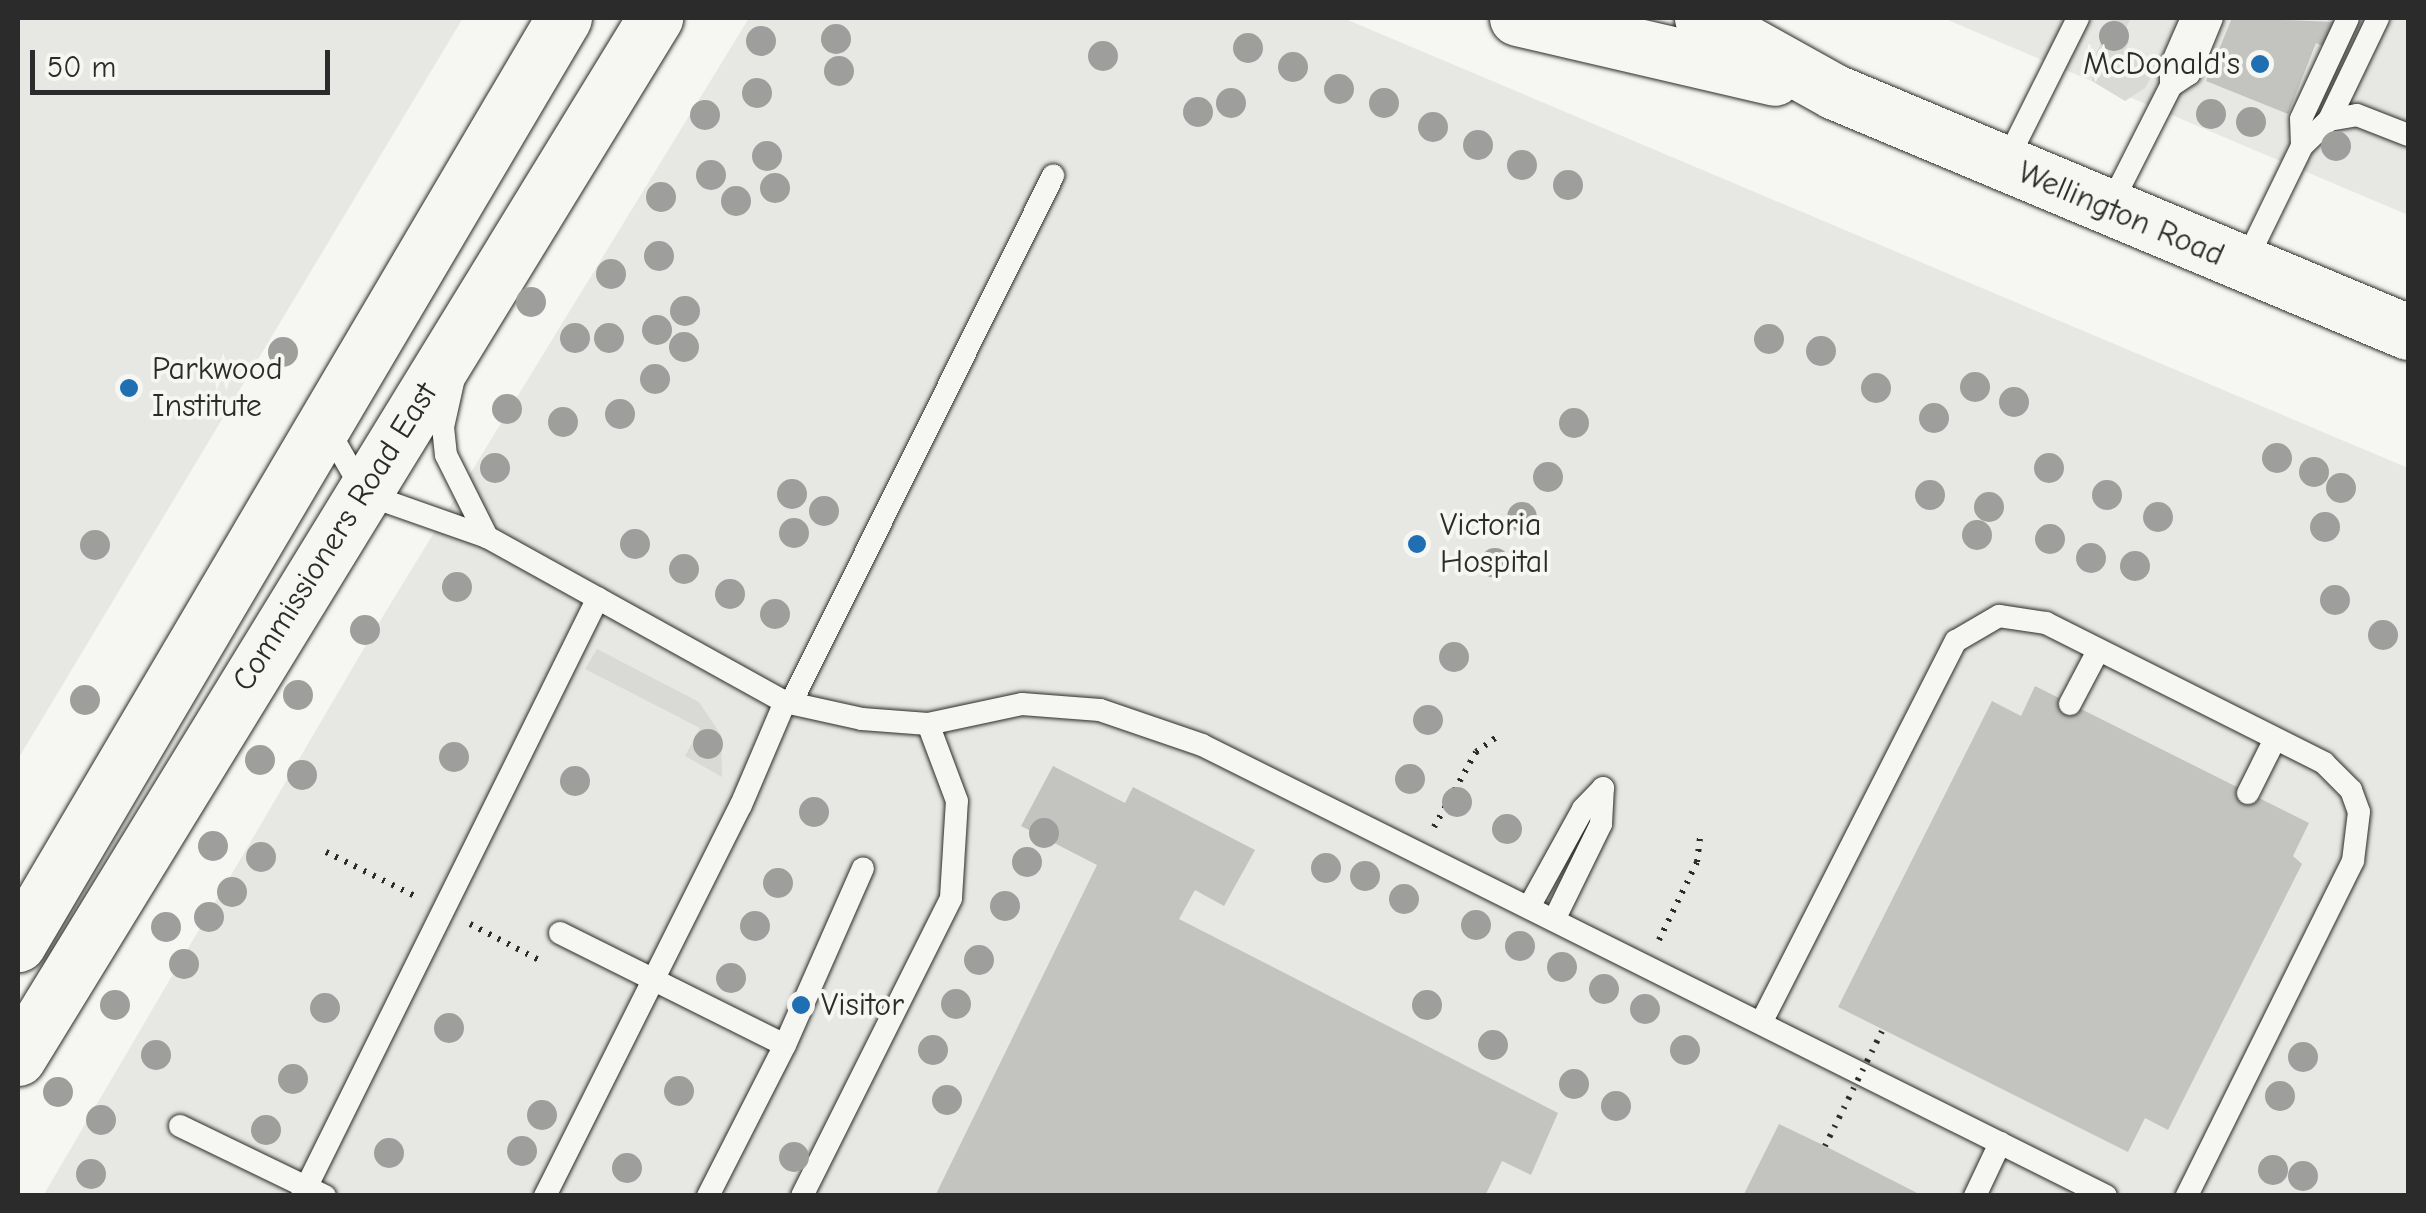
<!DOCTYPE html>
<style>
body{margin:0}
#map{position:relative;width:2426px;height:1213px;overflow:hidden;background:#f6f6f2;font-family:"Comic Neue",sans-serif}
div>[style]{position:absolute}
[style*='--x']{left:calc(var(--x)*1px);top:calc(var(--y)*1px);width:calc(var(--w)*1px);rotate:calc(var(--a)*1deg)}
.built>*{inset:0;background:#e7e7e3}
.green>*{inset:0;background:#d9d9d5}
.building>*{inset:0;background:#c3c3c0}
.path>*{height:6px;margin-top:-3px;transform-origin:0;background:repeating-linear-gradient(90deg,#2b2b2b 0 2.5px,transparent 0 10.5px)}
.roads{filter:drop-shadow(0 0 2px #2b2b2b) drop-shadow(0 0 2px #2b2b2b)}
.service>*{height:22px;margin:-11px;padding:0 11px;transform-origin:11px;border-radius:11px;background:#f6f6f2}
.secondary>*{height:55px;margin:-27.5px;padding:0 27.5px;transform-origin:27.5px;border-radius:27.5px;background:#f6f6f2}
.path-bridge>*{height:6px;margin-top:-3px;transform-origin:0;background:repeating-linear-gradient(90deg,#2b2b2b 0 2.5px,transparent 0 10.5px)}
.trees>*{width:30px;height:30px;margin:-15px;border-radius:50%;background:#9e9e9c}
.dots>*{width:28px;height:28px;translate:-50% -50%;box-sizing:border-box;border:5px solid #f6f6f2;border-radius:50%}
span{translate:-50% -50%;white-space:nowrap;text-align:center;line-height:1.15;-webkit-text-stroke:8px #f6f6f2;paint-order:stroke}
.poi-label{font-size:32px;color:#2b2b2b}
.right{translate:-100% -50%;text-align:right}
.left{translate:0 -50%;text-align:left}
.street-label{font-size:32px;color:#2b2b2b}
.frame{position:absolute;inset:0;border:20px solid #2b2b2b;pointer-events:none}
.scale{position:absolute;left:30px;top:50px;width:300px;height:45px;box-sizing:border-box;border:5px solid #2b2b2b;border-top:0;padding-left:12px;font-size:30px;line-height:35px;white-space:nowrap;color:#2b2b2b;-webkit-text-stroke:8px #f6f6f2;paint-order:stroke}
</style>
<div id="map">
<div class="built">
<div style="clip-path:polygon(18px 18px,463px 18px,18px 759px)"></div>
<div style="clip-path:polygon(749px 18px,1343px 18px,2408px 468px,2408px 1195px,43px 1196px,380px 621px)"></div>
<div style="clip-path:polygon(1943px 18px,2408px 18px,2408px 215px)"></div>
</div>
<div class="green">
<div style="clip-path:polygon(2113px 18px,2131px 18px,2121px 37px,2129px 42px,2126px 47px,2157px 67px,2145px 88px,2125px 101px,2092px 81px,2091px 64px)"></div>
<div style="clip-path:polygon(597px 649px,699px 702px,721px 735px,722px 777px,685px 756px,700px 728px,585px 669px)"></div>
</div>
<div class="building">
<div style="clip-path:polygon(2232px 18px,2335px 22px,2325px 47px,2316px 43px,2288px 114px,2206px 81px)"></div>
<div style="clip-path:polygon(2035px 686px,2309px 823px,2293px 856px,2302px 864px,2168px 1130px,2145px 1118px,2128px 1152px,1838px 1007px,1992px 701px,2021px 716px)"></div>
<div style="clip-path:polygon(1053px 766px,1125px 803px,1133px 787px,1255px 850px,1224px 906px,1195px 890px,1179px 919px,1558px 1113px,1531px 1175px,1502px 1161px,1485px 1196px,935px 1196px,1097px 865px,1021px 826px)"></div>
<div style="clip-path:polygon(1779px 1124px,1825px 1146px,1923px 1196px,1743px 1196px)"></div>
</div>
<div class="path">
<div style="--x:1434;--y:827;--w:86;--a:-60.8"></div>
<div style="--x:1476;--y:752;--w:27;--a:-36"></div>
<div style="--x:326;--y:852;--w:104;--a:26.3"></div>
<div style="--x:470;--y:924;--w:78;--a:27.6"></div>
<div style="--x:1659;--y:940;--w:87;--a:-64"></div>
<div style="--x:1697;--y:862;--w:26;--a:-83"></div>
</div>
<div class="roads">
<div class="service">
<div style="--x:2171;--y:86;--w:20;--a:-90"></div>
<div style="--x:2171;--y:66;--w:52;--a:-66.4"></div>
<div style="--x:2329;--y:120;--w:28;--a:-10"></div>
<div style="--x:2357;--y:115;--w:55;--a:21.4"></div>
<div style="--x:2302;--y:146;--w:27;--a:-92"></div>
<div style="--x:2301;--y:119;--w:111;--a:-65"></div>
<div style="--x:2005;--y:164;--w:163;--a:-63.4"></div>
<div style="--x:2108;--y:210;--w:139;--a:-63.1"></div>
<div style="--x:2171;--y:86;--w:22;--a:-34"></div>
<div style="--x:2189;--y:74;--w:61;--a:-67.7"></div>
<div style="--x:2245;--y:263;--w:130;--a:-64"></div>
<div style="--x:2302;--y:146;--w:37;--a:-44"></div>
<div style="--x:2329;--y:120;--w:113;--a:-64.3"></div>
<div style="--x:453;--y:382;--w:46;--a:102.5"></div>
<div style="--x:443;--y:427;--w:28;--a:84"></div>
<div style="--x:446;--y:455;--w:92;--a:63.4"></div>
<div style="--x:327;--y:428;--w:76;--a:60.1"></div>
<div style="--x:365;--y:494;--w:129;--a:19.4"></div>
<div style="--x:487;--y:537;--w:341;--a:29"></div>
<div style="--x:785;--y:702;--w:79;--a:12.4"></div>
<div style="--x:862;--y:719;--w:66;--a:4.3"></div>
<div style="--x:928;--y:724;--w:96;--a:-12"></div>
<div style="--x:1022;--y:704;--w:78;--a:4.4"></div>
<div style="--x:1100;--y:710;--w:108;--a:18.9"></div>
<div style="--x:1202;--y:745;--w:1010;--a:26.51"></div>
<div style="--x:791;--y:703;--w:589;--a:-63.57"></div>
<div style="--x:2070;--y:704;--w:60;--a:-62.2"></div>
<div style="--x:2248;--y:793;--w:60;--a:-63.4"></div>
<div style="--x:1529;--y:907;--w:112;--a:-61.1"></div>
<div style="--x:1583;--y:809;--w:29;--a:-46"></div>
<div style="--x:1554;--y:920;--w:107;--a:-63.9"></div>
<div style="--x:1601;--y:824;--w:36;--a:-87"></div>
<div style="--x:560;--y:933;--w:251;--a:26.5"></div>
<div style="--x:1761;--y:1023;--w:429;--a:-63"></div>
<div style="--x:1956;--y:641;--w:50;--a:-30.2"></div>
<div style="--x:1999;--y:616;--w:48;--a:8.5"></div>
<div style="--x:2046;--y:623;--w:311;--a:26.7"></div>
<div style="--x:2324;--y:763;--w:38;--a:45"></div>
<div style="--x:2351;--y:790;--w:23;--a:70"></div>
<div style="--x:2359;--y:812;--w:49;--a:97"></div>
<div style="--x:2353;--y:861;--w:374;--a:116.4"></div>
<div style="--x:180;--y:1126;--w:161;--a:25.8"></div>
<div style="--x:302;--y:1196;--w:667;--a:-63.67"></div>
<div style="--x:545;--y:1196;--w:437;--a:-63.4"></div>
<div style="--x:741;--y:805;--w:112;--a:-66.9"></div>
<div style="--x:708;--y:1196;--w:169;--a:-63"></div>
<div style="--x:785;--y:1045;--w:193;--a:-66.2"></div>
<div style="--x:802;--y:1196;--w:333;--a:-63.4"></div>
<div style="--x:951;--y:898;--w:97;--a:-86.5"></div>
<div style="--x:957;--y:801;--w:82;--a:-110.6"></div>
<div style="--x:1975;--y:1196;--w:59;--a:-64.7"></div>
</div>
<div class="secondary">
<div style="--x:1517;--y:18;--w:264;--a:13.1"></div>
<div style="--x:1702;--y:18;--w:152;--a:29.1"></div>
<div style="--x:1835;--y:92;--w:621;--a:22.73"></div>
<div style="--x:18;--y:944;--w:1075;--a:-59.48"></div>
<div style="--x:18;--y:1058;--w:1220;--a:-58.51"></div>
</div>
</div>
<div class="path-bridge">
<div style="--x:1825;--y:1146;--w:131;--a:-63.6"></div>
</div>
<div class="trees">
<div style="left:2114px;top:36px"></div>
<div style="left:836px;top:39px"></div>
<div style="left:761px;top:41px"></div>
<div style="left:1248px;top:48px"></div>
<div style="left:1103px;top:56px"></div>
<div style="left:1293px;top:67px"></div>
<div style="left:839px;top:71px"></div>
<div style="left:1339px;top:89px"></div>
<div style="left:757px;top:93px"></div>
<div style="left:1231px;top:103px"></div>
<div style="left:1384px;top:103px"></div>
<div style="left:1198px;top:112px"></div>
<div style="left:2211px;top:114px"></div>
<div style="left:705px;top:115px"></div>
<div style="left:2251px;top:122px"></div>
<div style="left:1433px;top:127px"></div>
<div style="left:1478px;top:145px"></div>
<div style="left:2336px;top:146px"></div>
<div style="left:767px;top:156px"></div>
<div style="left:1522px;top:165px"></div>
<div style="left:711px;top:175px"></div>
<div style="left:1568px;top:185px"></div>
<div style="left:775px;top:188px"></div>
<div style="left:661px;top:197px"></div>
<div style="left:736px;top:201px"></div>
<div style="left:659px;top:256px"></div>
<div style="left:611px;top:274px"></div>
<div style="left:531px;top:302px"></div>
<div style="left:685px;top:311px"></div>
<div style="left:657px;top:330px"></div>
<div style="left:575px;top:338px"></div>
<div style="left:609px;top:338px"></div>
<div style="left:1769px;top:339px"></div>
<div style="left:684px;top:347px"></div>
<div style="left:1821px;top:351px"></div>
<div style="left:283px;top:352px"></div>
<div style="left:655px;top:379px"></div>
<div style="left:1975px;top:387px"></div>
<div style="left:1876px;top:388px"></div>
<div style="left:2014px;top:402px"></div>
<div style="left:507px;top:409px"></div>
<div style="left:620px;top:414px"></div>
<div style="left:1934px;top:418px"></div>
<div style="left:563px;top:422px"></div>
<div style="left:1574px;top:423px"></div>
<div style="left:2277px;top:458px"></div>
<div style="left:495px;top:468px"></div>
<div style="left:2049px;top:468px"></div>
<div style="left:2314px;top:472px"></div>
<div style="left:1548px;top:477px"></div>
<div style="left:2341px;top:488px"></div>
<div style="left:792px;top:494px"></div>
<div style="left:1930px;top:495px"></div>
<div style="left:2107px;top:495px"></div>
<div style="left:1989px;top:507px"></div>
<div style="left:824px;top:511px"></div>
<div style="left:1522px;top:517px"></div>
<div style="left:2158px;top:517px"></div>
<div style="left:2325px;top:527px"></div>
<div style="left:794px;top:533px"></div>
<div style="left:1977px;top:535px"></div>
<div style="left:2050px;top:539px"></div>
<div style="left:635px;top:544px"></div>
<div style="left:95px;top:545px"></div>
<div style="left:2091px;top:558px"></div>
<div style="left:1495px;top:563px"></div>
<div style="left:2135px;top:566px"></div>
<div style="left:684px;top:569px"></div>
<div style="left:457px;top:587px"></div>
<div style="left:730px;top:594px"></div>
<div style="left:2335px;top:600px"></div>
<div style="left:775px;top:614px"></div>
<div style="left:365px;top:630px"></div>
<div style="left:2383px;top:635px"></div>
<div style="left:1454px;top:657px"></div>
<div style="left:298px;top:695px"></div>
<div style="left:85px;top:700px"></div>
<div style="left:1428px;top:720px"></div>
<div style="left:708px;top:744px"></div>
<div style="left:454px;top:757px"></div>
<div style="left:260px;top:760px"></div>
<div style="left:302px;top:775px"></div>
<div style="left:1410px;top:779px"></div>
<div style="left:575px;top:781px"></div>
<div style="left:1457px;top:802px"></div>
<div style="left:814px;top:812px"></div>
<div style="left:1507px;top:829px"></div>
<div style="left:1044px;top:833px"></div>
<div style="left:213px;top:846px"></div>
<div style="left:261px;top:857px"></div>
<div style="left:1027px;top:862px"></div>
<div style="left:1326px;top:868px"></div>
<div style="left:1365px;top:876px"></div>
<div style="left:778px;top:883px"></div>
<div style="left:232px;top:892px"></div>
<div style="left:1404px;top:899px"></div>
<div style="left:1005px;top:906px"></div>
<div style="left:209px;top:917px"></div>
<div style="left:1476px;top:925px"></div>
<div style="left:755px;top:926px"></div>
<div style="left:166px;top:927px"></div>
<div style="left:1520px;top:946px"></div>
<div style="left:979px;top:960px"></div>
<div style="left:184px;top:964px"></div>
<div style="left:1562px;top:967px"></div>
<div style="left:731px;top:978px"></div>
<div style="left:1604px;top:989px"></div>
<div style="left:956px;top:1004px"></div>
<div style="left:115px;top:1005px"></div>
<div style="left:1427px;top:1005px"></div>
<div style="left:325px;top:1008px"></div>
<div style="left:1645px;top:1009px"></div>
<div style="left:449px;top:1028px"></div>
<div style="left:1493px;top:1045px"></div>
<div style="left:933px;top:1050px"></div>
<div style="left:1685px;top:1050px"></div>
<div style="left:156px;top:1055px"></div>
<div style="left:2303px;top:1057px"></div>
<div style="left:293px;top:1079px"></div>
<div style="left:1574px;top:1084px"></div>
<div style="left:679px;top:1091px"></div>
<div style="left:58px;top:1092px"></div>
<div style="left:2280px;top:1096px"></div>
<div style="left:947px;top:1100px"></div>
<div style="left:1616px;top:1106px"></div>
<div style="left:542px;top:1115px"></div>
<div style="left:101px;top:1120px"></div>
<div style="left:266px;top:1130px"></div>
<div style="left:522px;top:1151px"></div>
<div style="left:389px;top:1153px"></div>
<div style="left:794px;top:1157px"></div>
<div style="left:627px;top:1168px"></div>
<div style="left:2273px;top:1170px"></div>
<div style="left:91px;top:1174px"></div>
<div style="left:2303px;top:1176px"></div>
</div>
<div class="dots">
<div style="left:2260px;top:64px;background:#1f6fb2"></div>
<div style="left:129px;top:388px;background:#1f6fb2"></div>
<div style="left:1417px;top:544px;background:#1f6fb2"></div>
<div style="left:801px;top:1005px;background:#1f6fb2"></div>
</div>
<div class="poi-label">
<span class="right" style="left:2240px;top:64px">McDonald's</span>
<span class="left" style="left:152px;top:388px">Parkwood<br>Institute</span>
<span class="left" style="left:1440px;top:544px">Victoria<br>Hospital</span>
<span class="left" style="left:821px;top:1005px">Visitor</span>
</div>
<div class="street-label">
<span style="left:2121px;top:214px;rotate:23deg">Wellington Road</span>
<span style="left:335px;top:537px;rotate:-58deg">Commissioners Road East</span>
</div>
<div class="frame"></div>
<div class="scale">50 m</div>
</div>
